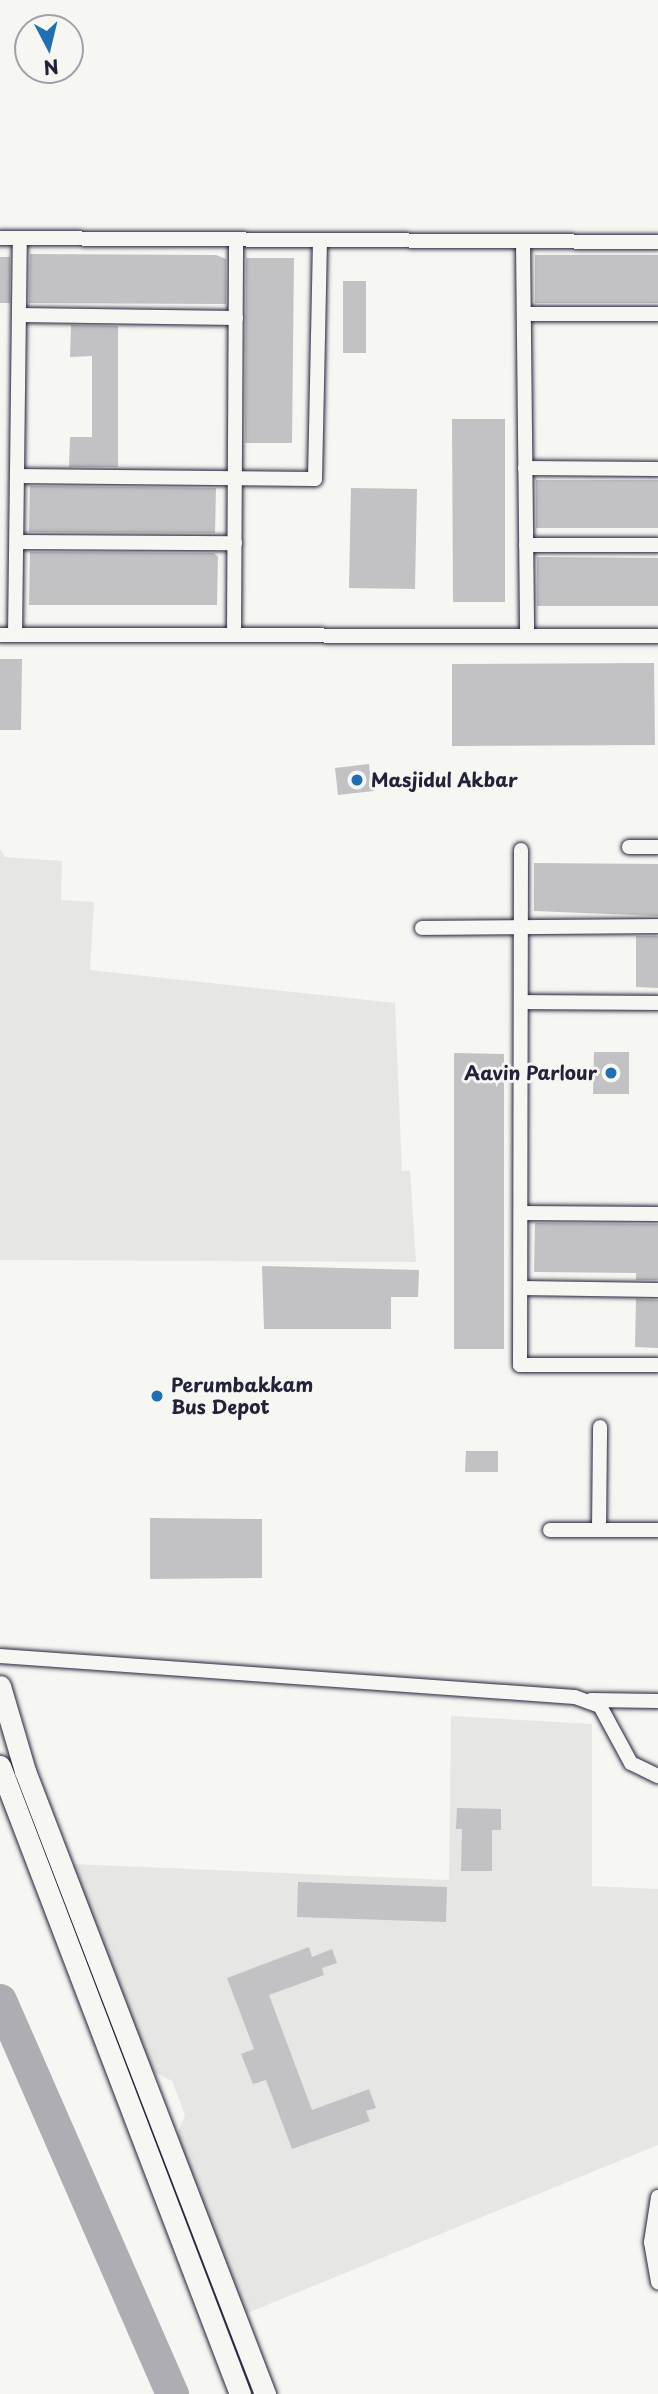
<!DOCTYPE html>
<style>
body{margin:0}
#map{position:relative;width:658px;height:2394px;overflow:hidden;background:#f6f6f2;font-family:"Playpen Sans",sans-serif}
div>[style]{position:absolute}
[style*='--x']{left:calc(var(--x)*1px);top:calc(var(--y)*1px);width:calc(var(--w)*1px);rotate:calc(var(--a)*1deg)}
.built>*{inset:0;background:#e6e6e4}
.river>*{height:33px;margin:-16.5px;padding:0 16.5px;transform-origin:16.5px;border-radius:16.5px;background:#adadb3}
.building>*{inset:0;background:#c2c2c4}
.roads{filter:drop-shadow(0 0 2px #22223b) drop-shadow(0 0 2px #22223b)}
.street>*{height:14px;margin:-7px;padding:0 7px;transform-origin:7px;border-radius:7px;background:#f6f6f2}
.secondary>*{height:21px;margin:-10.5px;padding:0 10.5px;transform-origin:10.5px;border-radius:10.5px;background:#f6f6f2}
.dots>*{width:19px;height:19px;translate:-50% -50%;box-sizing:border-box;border:4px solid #f6f6f2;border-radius:50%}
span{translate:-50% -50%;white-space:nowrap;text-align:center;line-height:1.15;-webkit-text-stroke:6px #f6f6f2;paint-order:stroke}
.poi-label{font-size:19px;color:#22223b;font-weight:700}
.left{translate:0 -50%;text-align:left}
.right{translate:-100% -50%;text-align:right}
.north{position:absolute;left:14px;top:14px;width:70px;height:70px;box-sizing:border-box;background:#f6f6f2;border:2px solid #a1a1a9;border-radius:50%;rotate:173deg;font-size:19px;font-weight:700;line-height:28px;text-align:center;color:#22223b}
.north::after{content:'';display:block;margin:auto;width:24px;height:32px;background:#1f6fb2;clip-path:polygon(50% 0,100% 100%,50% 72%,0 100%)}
</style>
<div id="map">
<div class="built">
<div style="clip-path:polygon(0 849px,5px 857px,62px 861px,61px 900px,94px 902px,90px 970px,395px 1003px,402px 1171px,410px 1171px,416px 1262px,0 1260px)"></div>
<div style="clip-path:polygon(451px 1716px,592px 1724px,592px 1886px,658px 1889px,658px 2145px,245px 2314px,176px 2137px,185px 2115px,172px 2081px,150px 2070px,72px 1864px,449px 1880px)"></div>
</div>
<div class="river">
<div style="--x:0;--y:2000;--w:430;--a:66.4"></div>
</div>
<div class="building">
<div style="clip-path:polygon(30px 254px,216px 255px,226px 259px,226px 304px,29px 303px)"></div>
<div style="clip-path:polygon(535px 255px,658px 255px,658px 303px,535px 303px)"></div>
<div style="clip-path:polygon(0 257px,10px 257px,10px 303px,0 303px)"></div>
<div style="clip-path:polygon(246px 258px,294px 258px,292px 443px,245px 443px)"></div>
<div style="clip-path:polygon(343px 281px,366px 281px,366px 353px,343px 353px)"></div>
<div style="clip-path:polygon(71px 325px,118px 326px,118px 467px,69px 467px,70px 437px,92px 437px,92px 356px,70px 357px)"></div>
<div style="clip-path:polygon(452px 419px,505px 419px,505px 602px,453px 602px)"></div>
<div style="clip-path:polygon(536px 480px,658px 480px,658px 528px,536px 528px)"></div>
<div style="clip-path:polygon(30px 486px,216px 488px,215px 533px,29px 532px)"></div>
<div style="clip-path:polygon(351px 488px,417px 489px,415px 589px,349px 588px)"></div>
<div style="clip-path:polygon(30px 552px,214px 553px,218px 557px,217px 605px,29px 605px)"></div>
<div style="clip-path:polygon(537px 557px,658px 558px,658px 606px,537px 606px)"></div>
<div style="clip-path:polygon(0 659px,22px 659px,21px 730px,0 730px)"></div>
<div style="clip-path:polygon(654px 663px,655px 745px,452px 746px,452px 664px)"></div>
<div style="clip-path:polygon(369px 764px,370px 774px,381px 777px,374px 791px,338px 795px,335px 768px)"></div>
<div style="clip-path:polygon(534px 863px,658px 864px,658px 916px,534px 911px)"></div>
<div style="clip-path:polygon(636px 936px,658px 936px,658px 988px,636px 987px)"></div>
<div style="clip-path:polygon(594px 1052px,629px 1052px,629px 1094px,593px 1094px)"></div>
<div style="clip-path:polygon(454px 1053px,504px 1054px,504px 1349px,454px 1349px)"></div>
<div style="clip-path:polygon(535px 1223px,658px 1224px,658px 1280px,636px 1280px,636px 1273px,534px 1272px)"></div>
<div style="clip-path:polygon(262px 1266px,419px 1270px,418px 1297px,391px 1297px,391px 1329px,264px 1329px)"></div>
<div style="clip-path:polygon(636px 1299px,658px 1300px,658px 1348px,635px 1347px)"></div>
<div style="clip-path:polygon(466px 1451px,498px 1451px,498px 1472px,465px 1472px)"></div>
<div style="clip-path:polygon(150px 1518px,262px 1519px,262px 1578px,150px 1579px)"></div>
<div style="clip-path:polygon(457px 1808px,501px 1809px,501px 1830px,492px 1830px,492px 1871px,461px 1871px,462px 1829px,456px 1829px)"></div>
<div style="clip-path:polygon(298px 1882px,447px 1887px,446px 1922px,297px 1917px)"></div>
<div style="clip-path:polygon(309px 1947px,312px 1957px,332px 1949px,337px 1963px,322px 1968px,324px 1975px,269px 1995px,312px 2110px,369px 2089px,376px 2108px,366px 2111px,370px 2121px,292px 2149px,266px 2080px,253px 2084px,241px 2054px,254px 2049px,227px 1978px)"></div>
</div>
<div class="roads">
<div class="street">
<div style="--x:0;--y:238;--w:658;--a:0.35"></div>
<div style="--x:523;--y:242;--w:394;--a:89.4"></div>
<div style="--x:524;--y:314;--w:134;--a:0"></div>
<div style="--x:19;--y:315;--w:217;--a:0.8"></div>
<div style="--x:525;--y:468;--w:133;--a:0.4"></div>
<div style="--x:17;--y:476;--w:298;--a:0.6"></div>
<div style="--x:315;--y:479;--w:239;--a:-88.8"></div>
<div style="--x:17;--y:542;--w:218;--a:0.3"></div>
<div style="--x:526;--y:545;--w:132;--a:0"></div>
<div style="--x:0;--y:635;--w:658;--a:0.09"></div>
<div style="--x:15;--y:635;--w:396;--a:-89.3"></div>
<div style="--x:234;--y:635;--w:395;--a:-89.7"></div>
<div style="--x:629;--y:847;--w:29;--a:0"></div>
<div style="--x:521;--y:850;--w:515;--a:90.11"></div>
<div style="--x:520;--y:1365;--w:138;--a:0"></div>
<div style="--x:422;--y:928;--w:236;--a:-0.5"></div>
<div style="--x:521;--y:1002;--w:137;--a:0.4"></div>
<div style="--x:521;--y:1213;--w:137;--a:0.4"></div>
<div style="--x:521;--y:1288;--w:137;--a:0.8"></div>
<div style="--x:550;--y:1530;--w:108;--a:0"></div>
<div style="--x:599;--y:1530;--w:103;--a:-89.4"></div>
<div style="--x:0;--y:1656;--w:576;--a:4.08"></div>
<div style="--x:575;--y:1697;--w:27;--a:20"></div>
<div style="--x:600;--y:1706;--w:65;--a:61.5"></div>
<div style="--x:631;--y:1763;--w:30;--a:26"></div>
<div style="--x:591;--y:1700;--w:67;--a:0.9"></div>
<div style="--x:658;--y:2197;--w:46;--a:98.8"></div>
<div style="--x:651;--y:2242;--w:41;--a:80.1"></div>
</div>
<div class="secondary">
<div style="--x:0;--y:1686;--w:89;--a:73.6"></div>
<div style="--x:25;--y:1771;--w:668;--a:68.93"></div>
<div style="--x:0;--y:1766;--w:672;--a:69.08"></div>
</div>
</div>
<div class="dots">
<div style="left:357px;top:780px;background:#1f6fb2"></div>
<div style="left:611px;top:1073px;background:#1f6fb2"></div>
<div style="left:157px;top:1396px;background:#1f6fb2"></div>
</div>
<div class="poi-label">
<span class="left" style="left:371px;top:780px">Masjidul Akbar</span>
<span class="right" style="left:597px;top:1073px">Aavin Parlour</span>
<span class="left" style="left:171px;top:1396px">Perumbakkam<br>Bus Depot</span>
</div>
<div class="north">N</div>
</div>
